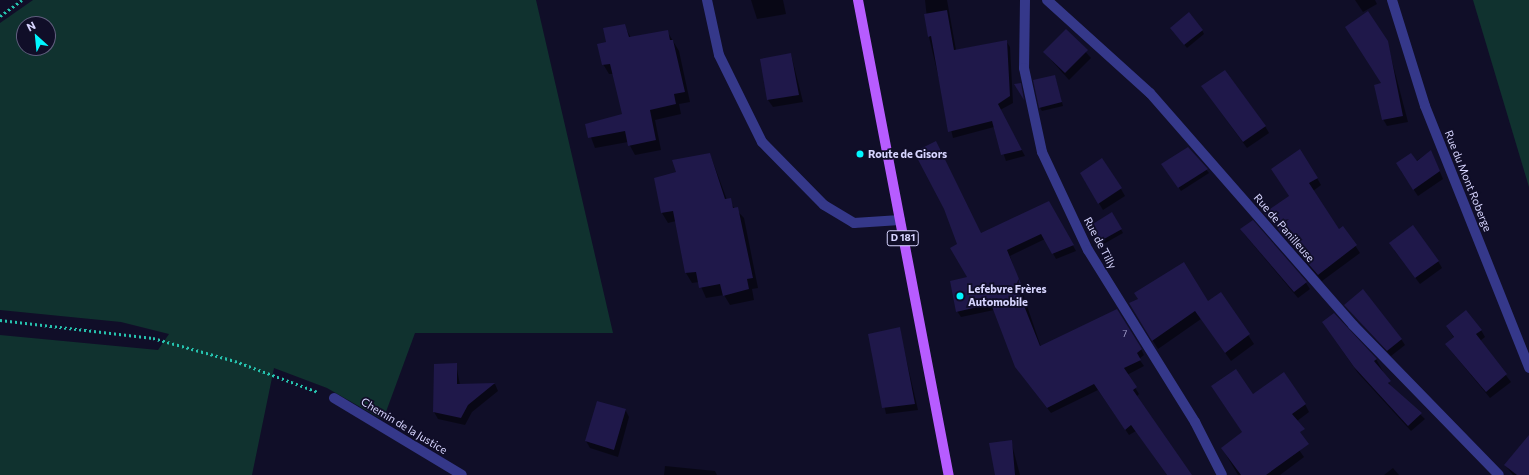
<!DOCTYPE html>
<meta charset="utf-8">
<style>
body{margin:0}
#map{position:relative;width:1529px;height:475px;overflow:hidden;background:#100e28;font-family:Commissioner,sans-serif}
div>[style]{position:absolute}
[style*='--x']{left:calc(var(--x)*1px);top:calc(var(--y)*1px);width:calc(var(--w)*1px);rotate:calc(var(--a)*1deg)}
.green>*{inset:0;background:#10322f}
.shadow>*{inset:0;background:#0007}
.building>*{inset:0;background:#1f184a}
.path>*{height:2.5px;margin-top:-1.25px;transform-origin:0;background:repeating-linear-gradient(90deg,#26c2ae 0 2px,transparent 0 5px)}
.minor>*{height:10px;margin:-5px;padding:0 5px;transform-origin:5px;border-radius:5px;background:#35388a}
.primary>*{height:10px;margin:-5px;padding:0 5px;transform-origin:5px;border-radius:5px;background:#b75cff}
.dots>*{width:11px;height:11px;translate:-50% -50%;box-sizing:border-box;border:2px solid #100e28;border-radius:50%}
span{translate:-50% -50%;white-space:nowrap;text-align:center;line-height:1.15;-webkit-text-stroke:3.5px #100e28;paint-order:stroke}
.number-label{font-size:9px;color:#a9a6d2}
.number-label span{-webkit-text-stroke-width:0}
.shield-label span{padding:1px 3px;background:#100e28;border:1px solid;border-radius:3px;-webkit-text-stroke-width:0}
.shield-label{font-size:10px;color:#d7d5ff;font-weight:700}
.poi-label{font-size:11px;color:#d7d5ff;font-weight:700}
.left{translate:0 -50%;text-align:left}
.street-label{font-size:11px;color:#d7d5ff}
.north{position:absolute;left:16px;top:16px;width:40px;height:40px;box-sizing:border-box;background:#100e28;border:1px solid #605e7e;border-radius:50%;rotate:333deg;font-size:11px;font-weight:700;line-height:16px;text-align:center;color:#d7d5ff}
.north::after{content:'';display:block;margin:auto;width:14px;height:18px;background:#01f7ff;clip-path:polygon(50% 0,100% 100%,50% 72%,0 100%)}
</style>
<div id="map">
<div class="green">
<div style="clip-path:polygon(evenodd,33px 0,536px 0,613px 333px,415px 333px,383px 420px,327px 388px,274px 368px,252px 475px,0 475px,0 335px,158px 350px,169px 334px,121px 322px,0 310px,0 23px,33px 0,24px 24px,48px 24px,48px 48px,24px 48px,24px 24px)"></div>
<div style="clip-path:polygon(1473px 0,1529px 0,1529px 187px)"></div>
</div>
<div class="shadow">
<div style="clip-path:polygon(751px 0,783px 0,786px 14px,757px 19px)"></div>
<div style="clip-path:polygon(925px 0,947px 0,956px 50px,1006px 41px,1010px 47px,1013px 103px,1000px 110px,1025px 156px,1006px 161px,994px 127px,953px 138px,929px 37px)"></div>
<div style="clip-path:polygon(1355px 0,1375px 0,1377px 4px,1363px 12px)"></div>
<div style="clip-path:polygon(624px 25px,631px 38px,667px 31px,679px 51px,690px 102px,679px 104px,681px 114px,655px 120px,661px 150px,635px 155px,628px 142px,595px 148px,586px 124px,623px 115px,614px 74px,609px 74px,603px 64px,607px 43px)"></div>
<div style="clip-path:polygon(1066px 30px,1091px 58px,1069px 80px,1044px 52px)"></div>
<div style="clip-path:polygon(1202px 30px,1204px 34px,1187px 48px,1173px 31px)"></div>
<div style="clip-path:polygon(1387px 42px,1408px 122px,1387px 126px,1383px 119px,1382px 83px)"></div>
<div style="clip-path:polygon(791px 54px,803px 102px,773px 107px,768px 100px)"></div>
<div style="clip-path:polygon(1055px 76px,1063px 106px,1042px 111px,1040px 108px)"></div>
<div style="clip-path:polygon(1202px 87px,1265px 126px,1269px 133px,1247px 148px)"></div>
<div style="clip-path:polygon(1188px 148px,1209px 173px,1181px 191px,1165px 168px)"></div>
<div style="clip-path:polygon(1431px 151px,1443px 179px,1418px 196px,1401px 171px)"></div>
<div style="clip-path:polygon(710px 154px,727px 200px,744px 218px,758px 288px,752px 289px,754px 300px,730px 305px,724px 295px,706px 298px,699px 282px,692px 283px,686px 273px,676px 221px,668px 223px,662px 213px,677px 173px)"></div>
<div style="clip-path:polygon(1081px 174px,1121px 189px,1125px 196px,1103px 210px)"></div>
<div style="clip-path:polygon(1276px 176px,1317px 178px,1321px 185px,1313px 191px,1339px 230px,1343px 227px,1360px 253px,1322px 281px,1265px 214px,1290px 197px)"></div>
<div style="clip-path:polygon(1049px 202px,1076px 251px,1056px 259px,1045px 239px,1010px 256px,1041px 347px,1141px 349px,1144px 355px,1139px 359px,1144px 366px,1127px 375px,1139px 394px,1136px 397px,1190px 475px,1167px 475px,1136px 431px,1129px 435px,1098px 390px,1051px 413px,1020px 373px,994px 310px,961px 317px,957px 311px,981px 234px)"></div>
<div style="clip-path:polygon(1112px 213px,1123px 233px,1100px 246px,1090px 228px)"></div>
<div style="clip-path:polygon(1253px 222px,1306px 283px,1310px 289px,1298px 298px,1245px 235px,1241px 229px)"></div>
<div style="clip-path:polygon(1394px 250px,1438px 261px,1442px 268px,1420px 284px)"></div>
<div style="clip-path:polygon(1221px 294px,1254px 344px,1231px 361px,1201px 319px,1158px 349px,1135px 312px,1139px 299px,1208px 303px)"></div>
<div style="clip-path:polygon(1345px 305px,1401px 339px,1405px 345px,1391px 356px)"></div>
<div style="clip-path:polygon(1323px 323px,1376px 359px,1392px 388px,1425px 419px,1411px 431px,1358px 373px)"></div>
<div style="clip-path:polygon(1447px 327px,1481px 330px,1485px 337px,1480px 341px,1511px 382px,1490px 398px,1451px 351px,1446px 344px,1454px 338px)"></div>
<div style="clip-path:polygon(899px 328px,918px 410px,886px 414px,869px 335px)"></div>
<div style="clip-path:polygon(456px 364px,460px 385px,495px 384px,498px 391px,472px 412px,465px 425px,438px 419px,434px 412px)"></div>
<div style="clip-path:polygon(1212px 387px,1305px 404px,1309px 412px,1297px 421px,1290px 437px,1304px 457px,1280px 475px,1238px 475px,1222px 448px,1243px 433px)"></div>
<div style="clip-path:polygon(625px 409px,629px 417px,618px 457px,590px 448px,586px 441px)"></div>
<div style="clip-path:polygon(1529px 437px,1529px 475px,1513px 475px,1505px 465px)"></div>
<div style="clip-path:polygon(1011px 441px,1020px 475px,996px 475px)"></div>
<div style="clip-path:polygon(665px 466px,715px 471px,717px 475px,664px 475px)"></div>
<div style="clip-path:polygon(1393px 468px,1399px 475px,1384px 475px)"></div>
</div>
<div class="building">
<div style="clip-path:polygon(947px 10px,954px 50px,1007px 40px,1010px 96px,998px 104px,1022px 150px,1001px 155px,992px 121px,948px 132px,931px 36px,928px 37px,924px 14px)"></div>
<div style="clip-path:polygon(1368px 11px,1388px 41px,1403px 116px,1382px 120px,1374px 85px,1381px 83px,1345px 27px)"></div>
<div style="clip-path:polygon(1189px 12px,1203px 30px,1184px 45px,1170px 28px)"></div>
<div style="clip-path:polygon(625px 24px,629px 37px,668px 30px,670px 40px,673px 40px,685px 92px,674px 94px,676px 104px,650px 110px,656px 140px,628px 146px,625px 131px,588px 138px,585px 124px,622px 114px,610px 64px,602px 65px,597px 44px,606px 42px,603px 28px)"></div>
<div style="clip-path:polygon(1066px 29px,1088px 50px,1065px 73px,1043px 52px)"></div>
<div style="clip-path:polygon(791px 53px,799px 95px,767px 100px,760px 59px)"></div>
<div style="clip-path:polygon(1225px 70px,1266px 126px,1243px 142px,1201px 86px)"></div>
<div style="clip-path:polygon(1055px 75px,1062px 102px,1039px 108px,1033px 80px)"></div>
<div style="clip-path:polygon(1021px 83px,1024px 100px,1014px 84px)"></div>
<div style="clip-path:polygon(936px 141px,981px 233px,1049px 201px,1074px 245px,1052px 254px,1041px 234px,1007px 250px,1024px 291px,1019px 293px,1040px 346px,1117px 309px,1142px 349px,1137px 353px,1141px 360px,1124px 368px,1137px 387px,1133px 390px,1192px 475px,1167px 475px,1131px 425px,1125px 430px,1094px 384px,1047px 408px,1015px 367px,991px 304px,956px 312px,950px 281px,967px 277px,950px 248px,957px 244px,944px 209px,914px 152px)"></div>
<div style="clip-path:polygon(1188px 147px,1208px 169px,1178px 188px,1161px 164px)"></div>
<div style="clip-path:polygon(1300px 149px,1318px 178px,1309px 183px,1339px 229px,1343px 226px,1357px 245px,1318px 275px,1264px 213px,1289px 196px,1271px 169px)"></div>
<div style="clip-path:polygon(1431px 150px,1440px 171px,1413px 190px,1396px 163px,1411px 153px,1417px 161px)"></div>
<div style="clip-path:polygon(710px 153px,725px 199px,731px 198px,733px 208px,738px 207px,753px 278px,747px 279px,749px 289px,723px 296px,720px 284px,699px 288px,696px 272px,685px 273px,673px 211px,661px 213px,654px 178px,676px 172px,672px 160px)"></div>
<div style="clip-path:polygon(1102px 158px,1122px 188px,1098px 204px,1080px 173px)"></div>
<div style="clip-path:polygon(1112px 212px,1122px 229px,1097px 243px,1088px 227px)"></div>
<div style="clip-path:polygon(1253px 220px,1307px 282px,1294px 292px,1240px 229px)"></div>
<div style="clip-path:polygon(1413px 225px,1439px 261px,1415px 278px,1389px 243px)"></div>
<div style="clip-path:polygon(1184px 262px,1208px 301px,1221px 292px,1250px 334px,1225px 353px,1195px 311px,1152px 341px,1129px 303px,1138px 299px,1134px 293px)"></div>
<div style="clip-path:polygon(1363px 289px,1402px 339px,1387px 351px,1344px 305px)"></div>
<div style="clip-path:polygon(1466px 310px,1482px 330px,1476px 334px,1507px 374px,1486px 392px,1445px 344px,1454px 337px,1446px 326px)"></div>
<div style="clip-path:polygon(1334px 313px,1377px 359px,1374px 361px,1391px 381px,1388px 383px,1422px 413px,1408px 426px,1354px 367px,1322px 322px)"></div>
<div style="clip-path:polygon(900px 327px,915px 404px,882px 408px,868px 334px)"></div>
<div style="clip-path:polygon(457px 363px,457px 384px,495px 383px,468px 405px,461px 418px,433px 412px,434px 364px)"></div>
<div style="clip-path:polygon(1236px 369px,1253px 394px,1284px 372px,1306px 404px,1292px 414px,1305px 429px,1300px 432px,1309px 444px,1266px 475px,1241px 475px,1221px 448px,1242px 432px,1211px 386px)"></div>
<div style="clip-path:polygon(597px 401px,626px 409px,614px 450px,585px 441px)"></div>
<div style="clip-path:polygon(1529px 435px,1529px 475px,1517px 475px,1504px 465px)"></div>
<div style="clip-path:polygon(1012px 440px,1015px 475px,995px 475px,989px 443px)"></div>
</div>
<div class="path">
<div style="--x:0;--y:16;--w:27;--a:-36"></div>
<div style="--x:0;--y:320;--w:154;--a:6.7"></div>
<div style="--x:153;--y:338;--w:85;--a:15.7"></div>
<div style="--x:235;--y:361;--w:89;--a:20.5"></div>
</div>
<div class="minor">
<div style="--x:707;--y:0;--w:56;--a:77.7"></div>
<div style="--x:719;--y:55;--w:97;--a:63.7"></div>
<div style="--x:762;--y:142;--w:88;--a:45.5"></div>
<div style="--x:824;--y:205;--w:35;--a:31"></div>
<div style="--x:854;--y:223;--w:46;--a:-3.7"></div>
<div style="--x:1025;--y:0;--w:68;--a:90.8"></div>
<div style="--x:1024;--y:68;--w:86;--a:77.9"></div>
<div style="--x:1042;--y:152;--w:108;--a:64.9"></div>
<div style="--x:1088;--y:250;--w:203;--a:58.1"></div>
<div style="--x:1195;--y:422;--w:59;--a:63"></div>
<div style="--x:1047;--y:0;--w:139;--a:42.1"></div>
<div style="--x:1150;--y:93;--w:308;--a:48.8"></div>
<div style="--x:1353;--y:325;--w:209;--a:45.8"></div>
<div style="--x:1392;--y:0;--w:111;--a:72.7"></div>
<div style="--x:1425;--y:106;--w:282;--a:68.3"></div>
<div style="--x:334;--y:398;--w:149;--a:31"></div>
</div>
<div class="primary">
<div style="--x:858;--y:0;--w:484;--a:79.2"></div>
</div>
<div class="dots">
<div style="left:860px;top:154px;background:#01f7ff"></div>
<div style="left:960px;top:296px;background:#01f7ff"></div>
</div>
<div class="number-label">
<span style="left:1125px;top:334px">7</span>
</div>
<div class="shield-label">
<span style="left:903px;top:238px">D 181</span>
</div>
<div class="poi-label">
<span class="left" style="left:868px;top:154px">Route de Gisors</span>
<span class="left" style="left:968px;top:296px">Lefebvre Frères<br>Automobile</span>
</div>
<div class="street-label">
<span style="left:1468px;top:181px;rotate:68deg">Rue du Mont Roberge</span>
<span style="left:1284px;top:228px;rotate:49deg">Rue de Panilleuse</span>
<span style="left:1100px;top:243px;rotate:62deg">Rue de Tilly</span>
<span style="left:404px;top:426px;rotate:31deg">Chemin de la Justice</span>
</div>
<div class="north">N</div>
</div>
